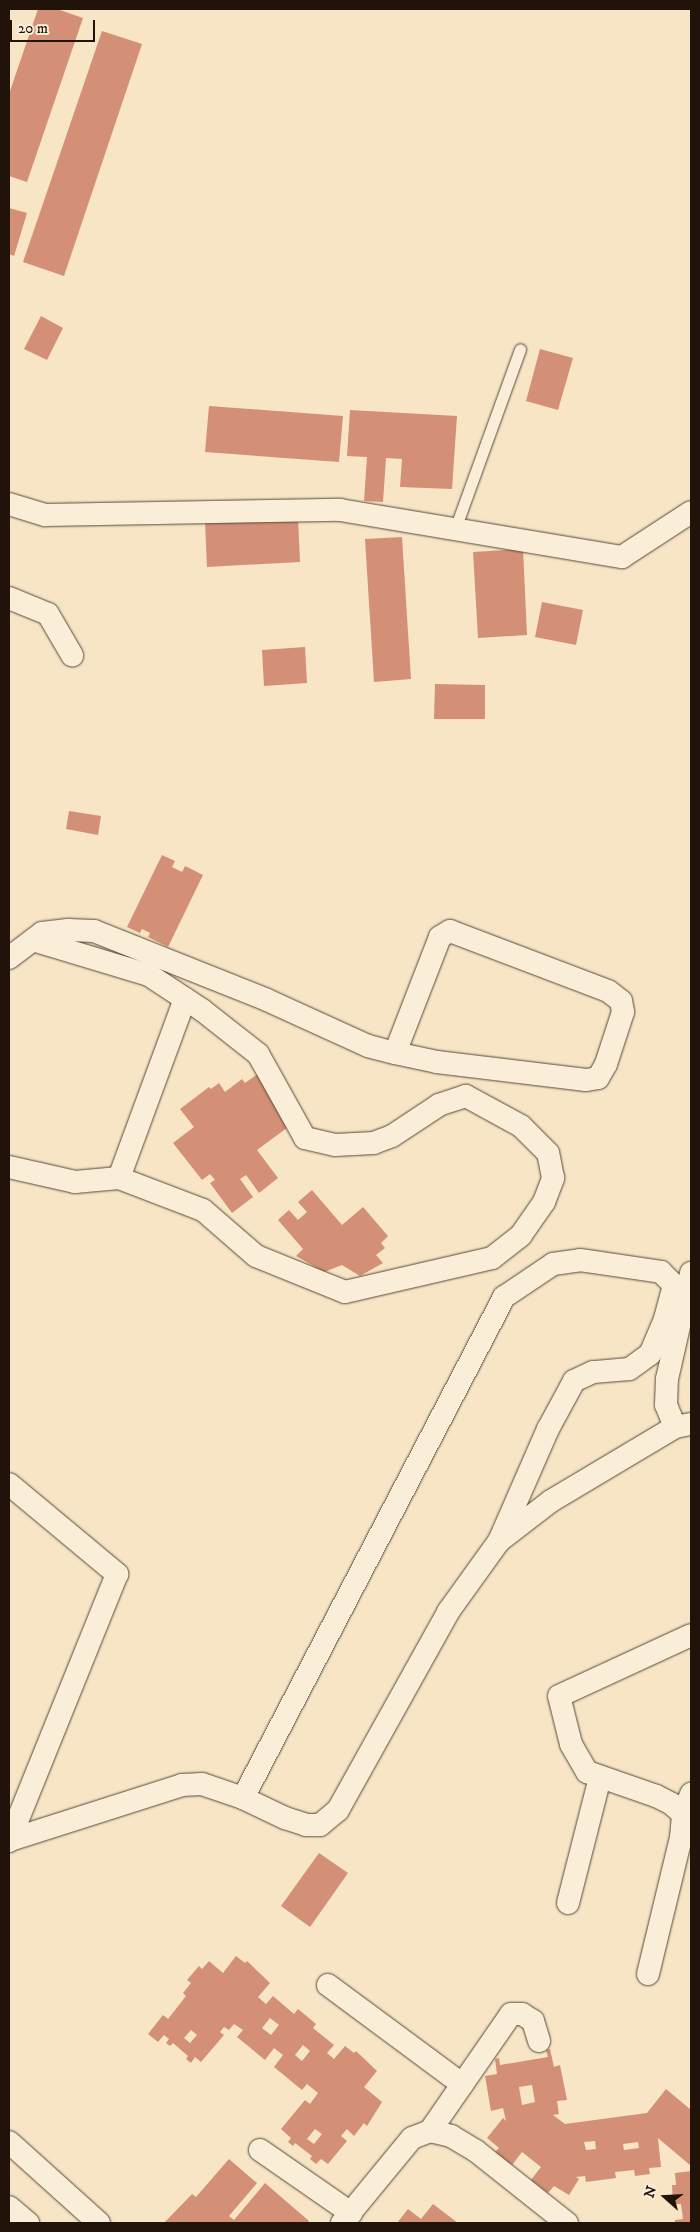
<!DOCTYPE html>
<style>
body{margin:0}
#map{position:relative;width:700px;height:2232px;overflow:hidden;background:#f7e5c5;font-family:"IM FELL DW Pica",serif}
div>[style]{position:absolute}
[style*='--x']{left:calc(var(--x)*1px);top:calc(var(--y)*1px);width:calc(var(--w)*1px);rotate:calc(var(--a)*1deg)}
.building>*{inset:0;background:#d39077}
.roads{filter:drop-shadow(0 0 1px #574839) drop-shadow(0 0 1px #574839)}
.lane>*{height:11px;margin:-5.5px;padding:0 5.5px;transform-origin:5.5px;border-radius:5.5px;background:#faeed9}
.street>*{height:22px;margin:-11px;padding:0 11px;transform-origin:11px;border-radius:11px;background:#faeed9}
span{translate:-50% -50%;white-space:nowrap;text-align:center;line-height:1.15;-webkit-text-stroke:4px #faeed9;paint-order:stroke}
.frame{position:absolute;inset:0;border:10px solid #22130a;pointer-events:none}
.north{position:absolute;left:640px;top:2172px;width:50px;height:50px;-webkit-text-stroke:4px #faeed9;paint-order:stroke;rotate:289deg;font-size:14px;font-weight:700;line-height:20px;text-align:center;color:#22130a}
.north::after{content:'';display:block;margin:auto;width:18px;height:22px;background:#22130a;clip-path:polygon(50% 0,100% 100%,50% 72%,0 100%)}
.scale{position:absolute;left:10px;top:20px;width:85px;height:22px;box-sizing:border-box;border:2px solid #22130a;border-top:0;padding-left:6px;font-size:15px;line-height:18px;white-space:nowrap;color:#22130a;-webkit-text-stroke:4px #faeed9;paint-order:stroke}
</style>
<div id="map">
<div class="building">
<div style="clip-path:polygon(38px 9px,57px 9px,83px 18px,27px 182px,9px 176px,9px 94px)"></div>
<div style="clip-path:polygon(102px 31px,142px 44px,64px 276px,23px 262px)"></div>
<div style="clip-path:polygon(9px 208px,27px 213px,14px 256px,9px 254px)"></div>
<div style="clip-path:polygon(41px 316px,63px 328px,47px 360px,24px 349px)"></div>
<div style="clip-path:polygon(540px 349px,573px 358px,558px 410px,526px 401px)"></div>
<div style="clip-path:polygon(209px 406px,343px 416px,339px 462px,205px 452px)"></div>
<div style="clip-path:polygon(350px 410px,457px 416px,452px 489px,400px 487px,402px 459px,386px 458px,383px 502px,364px 501px,367px 457px,347px 456px)"></div>
<div style="clip-path:polygon(298px 517px,300px 562px,207px 567px,205px 522px)"></div>
<div style="clip-path:polygon(402px 537px,411px 679px,374px 682px,365px 539px)"></div>
<div style="clip-path:polygon(523px 549px,527px 635px,478px 638px,473px 552px)"></div>
<div style="clip-path:polygon(542px 602px,583px 610px,576px 645px,535px 637px)"></div>
<div style="clip-path:polygon(305px 647px,307px 683px,264px 686px,262px 650px)"></div>
<div style="clip-path:polygon(435px 684px,485px 685px,485px 719px,434px 719px)"></div>
<div style="clip-path:polygon(69px 811px,101px 816px,98px 835px,66px 829px)"></div>
<div style="clip-path:polygon(162px 855px,175px 861px,172px 867px,182px 872px,185px 866px,203px 875px,168px 947px,148px 937px,150px 933px,142px 929px,140px 933px,127px 927px)"></div>
<div style="clip-path:polygon(259px 1073px,295px 1122px,257px 1150px,278px 1178px,259px 1193px,246px 1175px,240px 1179px,253px 1197px,232px 1213px,210px 1183px,215px 1180px,210px 1174px,202px 1180px,173px 1143px,194px 1127px,180px 1109px,209px 1087px,211px 1089px,219px 1083px,225px 1092px,242px 1079px,245px 1083px)"></div>
<div style="clip-path:polygon(312px 1190px,342px 1225px,363px 1207px,388px 1236px,381px 1243px,385px 1248px,376px 1255px,383px 1263px,360px 1276px,342px 1265px,324px 1272px,296px 1256px,303px 1249px,278px 1220px,289px 1210px,298px 1220px,307px 1212px,298px 1202px)"></div>
<div style="clip-path:polygon(319px 1853px,348px 1873px,310px 1927px,281px 1906px)"></div>
<div style="clip-path:polygon(evenodd,236px 1956px,245px 1963px,247px 1961px,270px 1983px,258px 1997px,266px 2004px,273px 1996px,294px 2014px,298px 2009px,316px 2024px,313px 2028px,334px 2045px,327px 2053px,334px 2059px,345px 2046px,354px 2053px,356px 2051px,377px 2071px,364px 2087px,382px 2102px,367px 2126px,364px 2123px,354px 2136px,347px 2129px,341px 2136px,347px 2141px,328px 2164px,321px 2159px,316px 2164px,310px 2159px,312px 2156px,295px 2143px,293px 2146px,288px 2142px,291px 2138px,281px 2129px,305px 2100px,310px 2104px,318px 2093px,307px 2084px,302px 2090px,274px 2067px,283px 2055px,274px 2048px,265px 2060px,237px 2037px,243px 2030px,234px 2024px,229px 2030px,224px 2027px,220px 2032px,224px 2035px,201px 2062px,195px 2057px,191px 2063px,186px 2059px,188px 2056px,173px 2043px,170px 2046px,166px 2043px,169px 2039px,164px 2035px,158px 2042px,148px 2034px,163px 2015px,168px 2019px,186px 1996px,183px 1993px,191px 1983px,187px 1980px,199px 1966px,202px 1969px,209px 1961px,223px 1973px,236px 1956px,270px 2018px,279px 2025px,271px 2035px,262px 2028px,270px 2018px,236px 1956px,191px 2030px,197px 2035px,190px 2043px,184px 2038px,191px 2030px,236px 1956px,303px 2045px,310px 2051px,302px 2061px,295px 2055px,303px 2045px,236px 1956px,315px 2129px,322px 2134px,314px 2144px,307px 2139px,315px 2129px)"></div>
<div style="clip-path:polygon(evenodd,550px 2049px,554px 2067px,560px 2065px,567px 2100px,557px 2101px,559px 2114px,553px 2115px,565px 2124px,647px 2113px,666px 2089px,691px 2110px,691px 2166px,658px 2138px,661px 2167px,649px 2168px,650px 2174px,635px 2176px,634px 2170px,615px 2172px,616px 2178px,586px 2182px,585px 2176px,576px 2177px,579px 2179px,569px 2195px,554px 2186px,548px 2193px,531px 2180px,541px 2167px,522px 2152px,512px 2165px,495px 2152px,499px 2148px,487px 2138px,503px 2118px,506px 2121px,503px 2108px,491px 2111px,485px 2076px,497px 2074px,495px 2059px,499px 2058px,500px 2065px,548px 2057px,546px 2050px,550px 2049px,532px 2085px,535px 2102px,522px 2105px,519px 2087px,532px 2085px,550px 2049px,595px 2141px,596px 2149px,586px 2150px,584px 2142px,595px 2141px,550px 2049px,638px 2142px,639px 2148px,624px 2150px,623px 2144px,638px 2142px)"></div>
<div style="clip-path:polygon(229px 2159px,257px 2183px,229px 2216px,234px 2220px,265px 2183px,309px 2221px,307px 2223px,164px 2223px,192px 2194px,196px 2197px)"></div>
<div style="clip-path:polygon(691px 2171px,691px 2223px,675px 2223px,675px 2220px,683px 2219px,681px 2204px,673px 2204px,672px 2185px,676px 2185px,675px 2173px)"></div>
<div style="clip-path:polygon(433px 2204px,458px 2223px,397px 2223px,408px 2209px,421px 2219px)"></div>
</div>
<div class="roads">
<div class="lane">
<div style="--x:455;--y:529;--w:191;--a:-70.1"></div>
</div>
<div class="street">
<div style="--x:9;--y:504;--w:38;--a:17"></div>
<div style="--x:45;--y:515;--w:295;--a:-1"></div>
<div style="--x:340;--y:510;--w:286;--a:9.5"></div>
<div style="--x:622;--y:557;--w:82;--a:-33.1"></div>
<div style="--x:9;--y:598;--w:42;--a:22.3"></div>
<div style="--x:48;--y:614;--w:48;--a:59.7"></div>
<div style="--x:9;--y:958;--w:41;--a:-37.1"></div>
<div style="--x:42;--y:933;--w:26;--a:-7"></div>
<div style="--x:68;--y:930;--w:26;--a:2"></div>
<div style="--x:94;--y:931;--w:186;--a:21.7"></div>
<div style="--x:267;--y:1000;--w:111;--a:24.5"></div>
<div style="--x:368;--y:1046;--w:28;--a:15"></div>
<div style="--x:395;--y:1053;--w:43;--a:12.1"></div>
<div style="--x:437;--y:1062;--w:150;--a:6.9"></div>
<div style="--x:586;--y:1080;--w:12;--a:-9"></div>
<div style="--x:598;--y:1078;--w:16;--a:-60"></div>
<div style="--x:606;--y:1064;--w:55;--a:-71.9"></div>
<div style="--x:623;--y:1012;--w:11;--a:-100"></div>
<div style="--x:621;--y:1001;--w:16;--a:-142"></div>
<div style="--x:608;--y:991;--w:169;--a:-159.2"></div>
<div style="--x:450;--y:931;--w:12;--a:149"></div>
<div style="--x:440;--y:937;--w:124;--a:111.2"></div>
<div style="--x:9;--y:1167;--w:68;--a:12.8"></div>
<div style="--x:75;--y:1182;--w:44;--a:-5.2"></div>
<div style="--x:119;--y:1178;--w:90;--a:20.9"></div>
<div style="--x:203;--y:1210;--w:70;--a:41"></div>
<div style="--x:256;--y:1256;--w:96;--a:22"></div>
<div style="--x:345;--y:1292;--w:151;--a:-13"></div>
<div style="--x:492;--y:1258;--w:37;--a:-38"></div>
<div style="--x:521;--y:1235;--w:40;--a:-55.1"></div>
<div style="--x:544;--y:1202;--w:26;--a:-69"></div>
<div style="--x:553;--y:1178;--w:25;--a:-101"></div>
<div style="--x:548;--y:1153;--w:38;--a:-135"></div>
<div style="--x:521;--y:1126;--w:63;--a:-151.4"></div>
<div style="--x:466;--y:1096;--w:28;--a:162"></div>
<div style="--x:439;--y:1105;--w:56;--a:146.6"></div>
<div style="--x:392;--y:1136;--w:19;--a:159"></div>
<div style="--x:374;--y:1143;--w:39;--a:177"></div>
<div style="--x:335;--y:1145;--w:31;--a:-167"></div>
<div style="--x:305;--y:1138;--w:96;--a:-119.2"></div>
<div style="--x:258;--y:1054;--w:71;--a:-141.8"></div>
<div style="--x:202;--y:1010;--w:64;--a:-146.6"></div>
<div style="--x:149;--y:975;--w:121;--a:-163.2"></div>
<div style="--x:119;--y:1178;--w:191;--a:-69.8"></div>
<div style="--x:675;--y:1427;--w:24;--a:-112"></div>
<div style="--x:666;--y:1405;--w:26;--a:-88"></div>
<div style="--x:667;--y:1379;--w:109;--a:-77.2"></div>
<div style="--x:9;--y:1484;--w:141;--a:39.8"></div>
<div style="--x:117;--y:1574;--w:288;--a:112"></div>
<div style="--x:243;--y:1798;--w:565;--a:-62.48"></div>
<div style="--x:504;--y:1297;--w:59;--a:-34"></div>
<div style="--x:553;--y:1264;--w:27;--a:-8"></div>
<div style="--x:580;--y:1260;--w:82;--a:8.4"></div>
<div style="--x:661;--y:1272;--w:18;--a:45"></div>
<div style="--x:674;--y:1285;--w:35;--a:105"></div>
<div style="--x:665;--y:1319;--w:38;--a:113"></div>
<div style="--x:650;--y:1354;--w:26;--a:144"></div>
<div style="--x:629;--y:1369;--w:36;--a:175"></div>
<div style="--x:593;--y:1372;--w:21;--a:155"></div>
<div style="--x:574;--y:1381;--w:55;--a:118.4"></div>
<div style="--x:548;--y:1429;--w:122;--a:113.6"></div>
<div style="--x:683;--y:1814;--w:22;--a:-68"></div>
<div style="--x:10;--y:1840;--w:181;--a:-17.7"></div>
<div style="--x:182;--y:1785;--w:20;--a:-3"></div>
<div style="--x:202;--y:1784;--w:43;--a:18.9"></div>
<div style="--x:243;--y:1798;--w:47;--a:25.5"></div>
<div style="--x:285;--y:1818;--w:22;--a:18"></div>
<div style="--x:306;--y:1825;--w:14;--a:0"></div>
<div style="--x:320;--y:1825;--w:23;--a:-40"></div>
<div style="--x:338;--y:1810;--w:227;--a:-60.9"></div>
<div style="--x:448;--y:1612;--w:87;--a:-54.3"></div>
<div style="--x:499;--y:1541;--w:66;--a:-37.6"></div>
<div style="--x:551;--y:1501;--w:144;--a:-30.8"></div>
<div style="--x:675;--y:1427;--w:16;--a:-11"></div>
<div style="--x:568;--y:1903;--w:130;--a:-75.7"></div>
<div style="--x:648;--y:1974;--w:140;--a:-76.4"></div>
<div style="--x:681;--y:1838;--w:24;--a:-85"></div>
<div style="--x:683;--y:1814;--w:15;--a:-138"></div>
<div style="--x:672;--y:1804;--w:18;--a:-153"></div>
<div style="--x:656;--y:1796;--w:73;--a:-160.8"></div>
<div style="--x:587;--y:1772;--w:32;--a:-120"></div>
<div style="--x:571;--y:1744;--w:49;--a:-104"></div>
<div style="--x:559;--y:1696;--w:145;--a:-24.8"></div>
<div style="--x:328;--y:1985;--w:167;--a:36.5"></div>
<div style="--x:430;--y:2131;--w:142;--a:-55.3"></div>
<div style="--x:511;--y:2014;--w:11;--a:0"></div>
<div style="--x:522;--y:2014;--w:13;--a:32"></div>
<div style="--x:533;--y:2021;--w:21;--a:73"></div>
<div style="--x:9;--y:2142;--w:121;--a:42"></div>
<div style="--x:260;--y:2150;--w:111;--a:34.7"></div>
<div style="--x:9;--y:2207;--w:25;--a:40"></div>
<div style="--x:342;--y:2223;--w:110;--a:-50.5"></div>
<div style="--x:412;--y:2138;--w:19;--a:-21"></div>
<div style="--x:430;--y:2131;--w:22;--a:13"></div>
<div style="--x:451;--y:2136;--w:29;--a:31"></div>
<div style="--x:476;--y:2151;--w:116;--a:38.4"></div>
</div>
</div>
<div class="frame"></div>
<div class="north">N</div>
<div class="scale">20 m</div>
</div>
